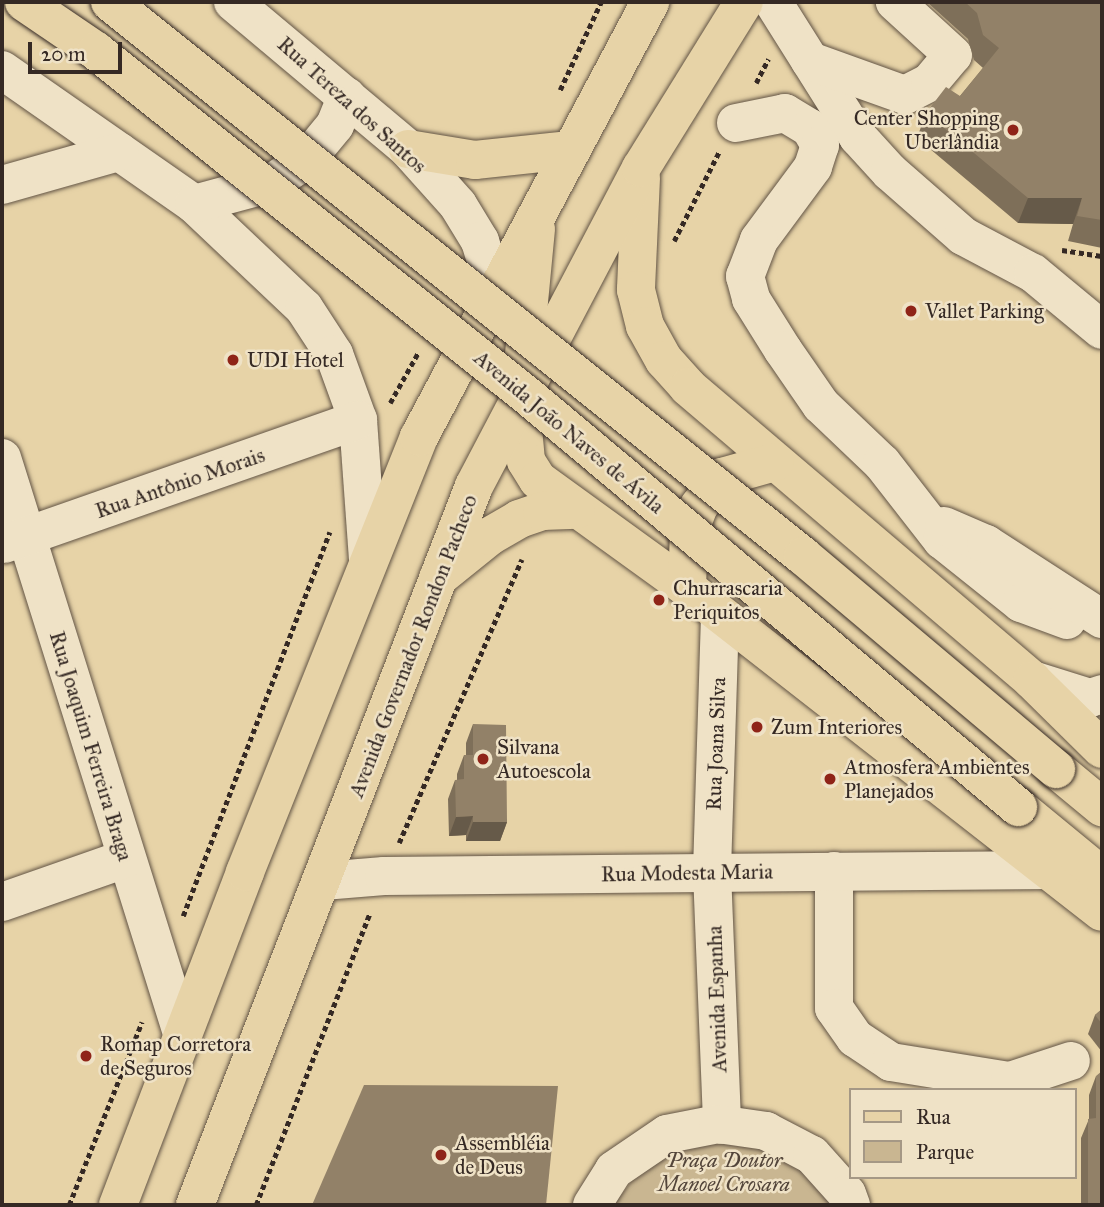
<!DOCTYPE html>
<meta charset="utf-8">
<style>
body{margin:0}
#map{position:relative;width:1104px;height:1207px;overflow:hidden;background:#e7d3a7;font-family:"IM FELL Great Primer",serif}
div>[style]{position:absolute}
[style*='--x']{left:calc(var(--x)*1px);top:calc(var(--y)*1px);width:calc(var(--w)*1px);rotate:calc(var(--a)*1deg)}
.green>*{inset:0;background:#c9b691}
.path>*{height:4.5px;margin-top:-2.25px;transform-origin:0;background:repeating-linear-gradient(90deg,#352924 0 5px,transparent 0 8.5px)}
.roads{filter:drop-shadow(0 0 2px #625445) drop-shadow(0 0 2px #625445)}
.minor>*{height:38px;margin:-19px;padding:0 19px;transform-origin:19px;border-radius:19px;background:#efe2c6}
.major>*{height:38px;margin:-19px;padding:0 19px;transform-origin:19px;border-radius:19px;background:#e7d3a7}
.bridges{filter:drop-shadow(0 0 2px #352924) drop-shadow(0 0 2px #352924)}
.major-bridge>*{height:38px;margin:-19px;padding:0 19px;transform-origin:19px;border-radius:19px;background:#e7d3a7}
.wall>*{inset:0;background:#7e6f59}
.shaded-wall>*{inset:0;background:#665a49}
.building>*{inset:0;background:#928168}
.dots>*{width:19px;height:19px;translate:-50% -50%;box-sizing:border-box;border:4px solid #efe2c6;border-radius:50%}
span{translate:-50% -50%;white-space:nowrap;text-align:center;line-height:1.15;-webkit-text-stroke:5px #efe2c6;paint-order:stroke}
.street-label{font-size:21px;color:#352924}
.poi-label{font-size:21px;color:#352924}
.right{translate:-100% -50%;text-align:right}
.left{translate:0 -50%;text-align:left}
.park-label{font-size:21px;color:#53453a;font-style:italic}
.frame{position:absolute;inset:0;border:4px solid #352924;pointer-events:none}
.legend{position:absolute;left:849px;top:1088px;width:228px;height:91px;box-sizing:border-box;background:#efe2c6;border:2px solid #a59885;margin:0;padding:9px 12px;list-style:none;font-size:21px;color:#352924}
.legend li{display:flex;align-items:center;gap:14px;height:35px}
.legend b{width:35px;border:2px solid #a59885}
.scale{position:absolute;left:28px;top:42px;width:94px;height:32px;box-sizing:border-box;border:4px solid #352924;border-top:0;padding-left:9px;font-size:21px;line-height:24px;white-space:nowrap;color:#352924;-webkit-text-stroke:5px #efe2c6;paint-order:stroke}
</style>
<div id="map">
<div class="green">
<div style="clip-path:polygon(720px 1139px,760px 1144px,797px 1161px,836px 1205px,613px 1205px,644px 1166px,680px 1147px)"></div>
</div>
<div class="path">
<div style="--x:756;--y:83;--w:27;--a:-63"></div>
<div style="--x:560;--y:90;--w:97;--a:-65"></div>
<div style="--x:674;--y:241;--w:100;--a:-63.2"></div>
<div style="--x:1062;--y:250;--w:40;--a:8.5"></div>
<div style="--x:390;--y:403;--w:57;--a:-60.8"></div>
<div style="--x:399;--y:843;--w:309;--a:-66.6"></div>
<div style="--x:183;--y:916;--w:411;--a:-69.1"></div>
<div style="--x:69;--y:1205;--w:197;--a:-68.3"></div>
<div style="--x:256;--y:1205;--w:313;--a:-68.7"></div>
</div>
<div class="roads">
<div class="minor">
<div style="--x:233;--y:2;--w:229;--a:40"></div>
<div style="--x:408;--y:149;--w:75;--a:48.2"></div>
<div style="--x:458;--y:205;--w:42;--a:58.6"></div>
<div style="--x:480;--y:241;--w:52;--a:73.3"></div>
<div style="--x:773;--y:2;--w:160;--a:57.8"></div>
<div style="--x:858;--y:137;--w:47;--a:47.6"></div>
<div style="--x:890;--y:172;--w:97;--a:41.2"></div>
<div style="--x:963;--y:236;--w:79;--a:27.9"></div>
<div style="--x:1033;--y:273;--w:89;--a:39.6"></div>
<div style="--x:810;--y:61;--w:101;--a:19.7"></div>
<div style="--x:905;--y:95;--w:28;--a:-27"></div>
<div style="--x:930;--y:82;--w:35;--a:-50"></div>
<div style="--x:953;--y:55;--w:79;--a:-137.6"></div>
<div style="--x:2;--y:70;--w:234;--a:34.9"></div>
<div style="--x:194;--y:204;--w:151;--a:43.4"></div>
<div style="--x:304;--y:308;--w:55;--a:56.9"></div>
<div style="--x:334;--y:354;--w:70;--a:70"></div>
<div style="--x:358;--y:420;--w:139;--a:85.9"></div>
<div style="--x:736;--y:123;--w:50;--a:-11.5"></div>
<div style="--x:785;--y:113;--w:29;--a:31"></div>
<div style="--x:810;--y:128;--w:20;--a:60"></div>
<div style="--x:820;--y:145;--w:23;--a:108"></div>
<div style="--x:813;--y:167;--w:91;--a:126.5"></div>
<div style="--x:759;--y:240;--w:39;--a:111"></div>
<div style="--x:745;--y:276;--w:24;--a:75"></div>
<div style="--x:751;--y:299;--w:60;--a:57.9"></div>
<div style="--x:783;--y:350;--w:67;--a:55.4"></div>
<div style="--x:821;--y:405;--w:84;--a:43.6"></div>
<div style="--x:882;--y:463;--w:98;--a:52.1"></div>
<div style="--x:942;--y:540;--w:101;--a:38.6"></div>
<div style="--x:1021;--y:603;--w:49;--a:20.3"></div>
<div style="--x:2;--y:185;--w:122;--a:-15.8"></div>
<div style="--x:194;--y:204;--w:81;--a:-15.1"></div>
<div style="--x:272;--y:183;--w:42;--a:-34.4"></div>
<div style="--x:307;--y:159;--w:44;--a:-50.5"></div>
<div style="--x:335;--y:125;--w:31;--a:-68"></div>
<div style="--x:2;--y:458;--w:603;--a:72.62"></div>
<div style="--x:944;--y:526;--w:46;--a:23.2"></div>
<div style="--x:986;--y:544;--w:138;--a:32.9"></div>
<div style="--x:4;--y:544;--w:375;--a:-19.3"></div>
<div style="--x:720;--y:616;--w:256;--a:91.8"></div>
<div style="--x:712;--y:872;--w:253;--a:87.7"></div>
<div style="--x:1032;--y:680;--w:61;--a:17.2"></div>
<div style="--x:1090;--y:698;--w:13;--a:-18"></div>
<div style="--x:834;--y:871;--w:137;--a:90"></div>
<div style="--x:834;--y:1008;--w:37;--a:55"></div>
<div style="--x:855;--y:1038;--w:43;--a:33.7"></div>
<div style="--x:891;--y:1062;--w:121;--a:9.1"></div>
<div style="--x:1010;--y:1081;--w:64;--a:-18.2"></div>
<div style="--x:323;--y:881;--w:61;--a:-4.7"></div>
<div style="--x:384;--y:876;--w:667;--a:-0.52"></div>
<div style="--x:2;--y:902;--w:130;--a:-19.3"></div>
<div style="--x:592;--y:1205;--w:41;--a:-57.8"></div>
<div style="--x:614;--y:1170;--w:64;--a:-34.2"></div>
<div style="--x:667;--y:1134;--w:52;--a:-11.1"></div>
<div style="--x:718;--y:1124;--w:49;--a:8.3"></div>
<div style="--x:766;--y:1131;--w:52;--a:27.6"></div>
<div style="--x:812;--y:1155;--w:52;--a:48.1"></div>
<div style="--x:847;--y:1194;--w:12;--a:70"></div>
</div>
<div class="major">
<div style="--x:408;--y:149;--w:68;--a:9.3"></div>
<div style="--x:475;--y:160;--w:96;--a:-6"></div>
<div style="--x:641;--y:178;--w:112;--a:92.6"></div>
<div style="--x:636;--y:290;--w:37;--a:76"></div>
<div style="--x:645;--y:326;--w:39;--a:61"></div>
<div style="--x:664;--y:360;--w:36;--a:48"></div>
<div style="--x:688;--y:387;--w:452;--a:40.4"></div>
<div style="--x:1032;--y:680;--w:98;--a:44.6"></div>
<div style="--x:536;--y:229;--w:167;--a:95.5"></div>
<div style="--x:520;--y:395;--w:66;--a:84.8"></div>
<div style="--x:526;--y:461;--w:22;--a:58"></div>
<div style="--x:538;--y:480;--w:184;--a:35.9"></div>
<div style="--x:687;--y:588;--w:526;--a:37.98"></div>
<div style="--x:438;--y:578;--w:67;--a:-38.9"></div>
<div style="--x:490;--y:536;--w:34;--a:-30"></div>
<div style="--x:519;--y:519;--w:24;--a:-19"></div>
<div style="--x:542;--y:511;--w:34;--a:-2"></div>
<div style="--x:687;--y:588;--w:56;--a:-88"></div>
<div style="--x:689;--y:532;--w:28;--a:-69"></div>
<div style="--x:699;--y:506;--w:37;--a:-52"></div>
<div style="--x:722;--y:477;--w:55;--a:-15.8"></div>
<div style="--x:1056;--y:769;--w:60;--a:39.6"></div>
<div style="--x:1018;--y:807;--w:109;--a:39.4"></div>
<div style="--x:118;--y:1205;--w:356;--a:-69.1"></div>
<div style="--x:245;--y:872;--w:469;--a:-68.2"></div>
<div style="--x:419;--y:437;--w:493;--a:-62"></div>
<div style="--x:195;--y:1205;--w:771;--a:-68.79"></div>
<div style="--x:474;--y:486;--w:359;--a:-62.3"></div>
<div style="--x:641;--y:168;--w:195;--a:-58.2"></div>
</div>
</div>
<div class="bridges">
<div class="major-bridge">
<div style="--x:24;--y:2;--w:87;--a:34.2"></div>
<div style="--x:96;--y:51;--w:556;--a:38.64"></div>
<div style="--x:530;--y:398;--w:637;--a:39.97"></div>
<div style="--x:110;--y:2;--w:887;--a:38.64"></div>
<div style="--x:803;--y:556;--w:331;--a:40.1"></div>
</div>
</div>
<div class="wall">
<div style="clip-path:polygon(927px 2px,1102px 2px,1102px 248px,1068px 241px,1073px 224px,1018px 223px,917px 138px,926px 113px,960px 96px,983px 68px,974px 60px,968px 39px)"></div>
<div style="clip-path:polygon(473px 724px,507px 822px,500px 841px,466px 841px,466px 835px,449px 836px,448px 799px,455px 780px,457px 780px,457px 774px,464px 755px,466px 755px,466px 743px)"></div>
<div style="clip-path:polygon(1102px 1009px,1102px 1052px,1088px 1034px,1095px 1015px)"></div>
<div style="clip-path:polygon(1096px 1076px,1102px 1205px,1081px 1205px,1081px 1138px,1089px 1119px,1089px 1095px)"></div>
</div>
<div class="shaded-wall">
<div style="clip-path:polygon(1028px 198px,1082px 198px,1073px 224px,1018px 223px)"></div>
<div style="clip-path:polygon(473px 816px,466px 835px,449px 836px,456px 817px)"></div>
<div style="clip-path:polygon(473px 822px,507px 822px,500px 841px,466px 841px)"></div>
</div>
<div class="building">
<div style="clip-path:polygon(965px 2px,1102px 2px,1102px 220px,1077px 216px,1082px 198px,1028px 198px,926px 113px,946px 87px,960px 96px,999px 48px,983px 35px,977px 13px)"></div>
<div style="clip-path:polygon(473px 724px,506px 725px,507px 822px,473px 822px,473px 816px,456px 817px,455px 780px,464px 779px,464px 755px,473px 755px)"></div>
<div style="clip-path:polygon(1102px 1009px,1102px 1024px,1095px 1015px)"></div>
<div style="clip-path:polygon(1102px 1071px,1102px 1205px,1088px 1205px,1088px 1119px,1096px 1118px,1096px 1076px)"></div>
<div style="clip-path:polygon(364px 1085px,558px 1086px,546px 1205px,312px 1205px)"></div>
</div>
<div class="dots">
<div style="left:1013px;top:130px;background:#8f2418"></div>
<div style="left:911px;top:311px;background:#8f2418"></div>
<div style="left:233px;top:360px;background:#8f2418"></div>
<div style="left:659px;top:600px;background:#8f2418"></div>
<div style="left:757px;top:727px;background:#8f2418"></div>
<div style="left:483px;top:759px;background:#8f2418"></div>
<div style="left:830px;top:779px;background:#8f2418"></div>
<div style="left:86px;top:1056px;background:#8f2418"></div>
<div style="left:441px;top:1155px;background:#8f2418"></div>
</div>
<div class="street-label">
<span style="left:352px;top:105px;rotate:42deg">Rua Tereza dos Santos</span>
<span style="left:569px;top:432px;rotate:40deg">Avenida João Naves de Ávila</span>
<span style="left:180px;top:483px;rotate:-19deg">Rua Antônio Morais</span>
<span style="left:413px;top:646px;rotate:-69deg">Avenida Governador Rondon Pacheco</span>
<span style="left:716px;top:744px;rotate:-88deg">Rua Joana Silva</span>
<span style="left:91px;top:746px;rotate:73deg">Rua Joaquim Ferreira Braga</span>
<span style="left:687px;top:873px;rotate:-1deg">Rua Modesta Maria</span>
<span style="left:717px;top:999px;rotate:-92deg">Avenida Espanha</span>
</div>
<div class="poi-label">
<span class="right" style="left:999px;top:130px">Center Shopping<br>Uberlândia</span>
<span class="left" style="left:925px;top:311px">Vallet Parking</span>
<span class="left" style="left:247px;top:360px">UDI Hotel</span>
<span class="left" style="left:673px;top:600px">Churrascaria<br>Periquitos</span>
<span class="left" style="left:771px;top:727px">Zum Interiores</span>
<span class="left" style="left:497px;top:759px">Silvana<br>Autoescola</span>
<span class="left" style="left:844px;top:779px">Atmosfera Ambientes<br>Planejados</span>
<span class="left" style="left:100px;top:1056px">Romap Corretora<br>de Seguros</span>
<span class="left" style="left:455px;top:1155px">Assembléia<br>de Deus</span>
</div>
<div class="park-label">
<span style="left:724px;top:1172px">Praça Doutor<br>Manoel Crosara</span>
</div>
<div class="frame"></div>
<ul class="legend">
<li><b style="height:9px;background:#e7d3a7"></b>Rua</li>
<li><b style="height:19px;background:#c9b691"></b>Parque</li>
</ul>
<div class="scale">20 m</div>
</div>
